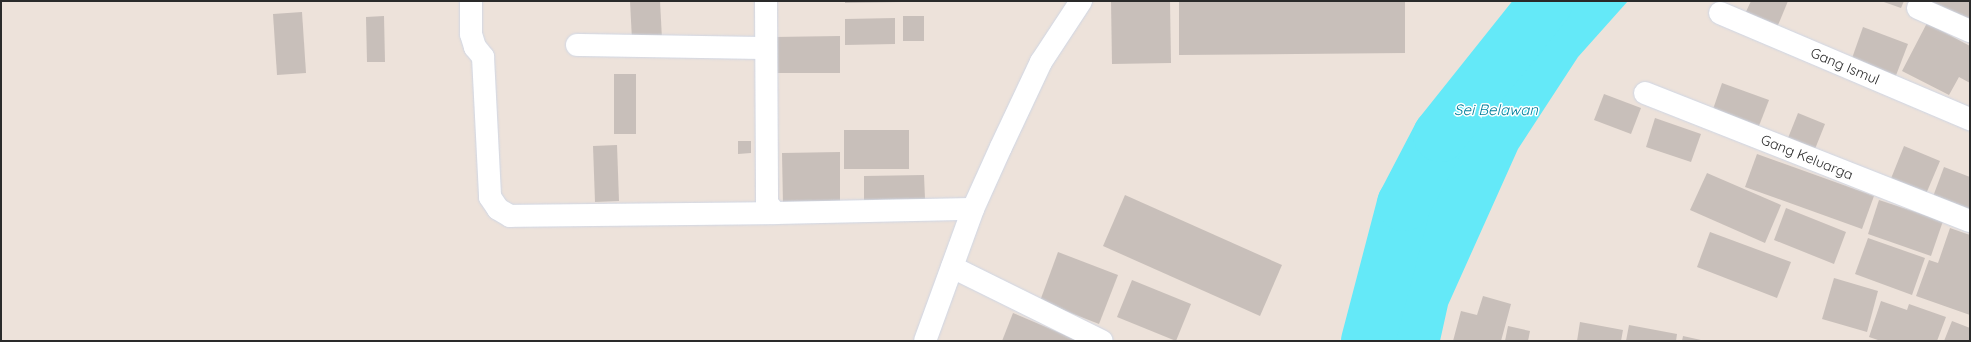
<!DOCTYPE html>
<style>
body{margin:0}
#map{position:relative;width:1971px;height:342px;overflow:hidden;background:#ede2da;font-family:Quicksand,sans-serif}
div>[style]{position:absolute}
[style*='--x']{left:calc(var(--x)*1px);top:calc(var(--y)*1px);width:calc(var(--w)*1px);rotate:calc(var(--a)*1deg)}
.water>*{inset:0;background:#64e9f8}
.river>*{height:54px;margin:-27px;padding:0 27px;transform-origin:27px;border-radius:27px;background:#64e9f8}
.building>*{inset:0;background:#c8bfba}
.roads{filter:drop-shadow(0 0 1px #cfd6e4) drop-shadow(0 0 1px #cfd6e4)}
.street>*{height:22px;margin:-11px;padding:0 11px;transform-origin:11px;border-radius:11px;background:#fff}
.secondary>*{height:22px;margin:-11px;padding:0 11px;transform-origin:11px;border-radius:11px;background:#fff}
span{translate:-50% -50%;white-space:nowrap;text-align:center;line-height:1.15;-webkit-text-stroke:3px #fff;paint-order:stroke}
.street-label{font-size:14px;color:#2a2a2a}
.water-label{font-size:15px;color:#04819d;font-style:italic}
.frame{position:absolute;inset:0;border:2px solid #2a2a2a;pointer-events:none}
</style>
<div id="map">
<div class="water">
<div style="clip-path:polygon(1531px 1px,1628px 1px,1578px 57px,1518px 149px,1448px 305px,1440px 341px,1370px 341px,1426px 164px,1461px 91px)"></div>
</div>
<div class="river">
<div style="--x:1368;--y:341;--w:142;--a:-75.3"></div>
<div style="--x:1404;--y:204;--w:78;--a:-62.4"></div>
<div style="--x:1440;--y:135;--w:171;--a:-51.4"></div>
</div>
<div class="building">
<div style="clip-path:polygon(630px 1px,660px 1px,662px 39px,632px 40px)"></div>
<div style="clip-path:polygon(845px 1px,902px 1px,902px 2px,845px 3px)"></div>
<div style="clip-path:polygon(1111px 1px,1170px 1px,1171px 63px,1112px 64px)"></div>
<div style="clip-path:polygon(1179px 1px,1405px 1px,1405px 53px,1179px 55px)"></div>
<div style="clip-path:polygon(1751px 1px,1788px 1px,1776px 30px,1744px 16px)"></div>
<div style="clip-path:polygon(1881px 1px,1904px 1px,1901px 8px)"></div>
<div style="clip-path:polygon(1930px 1px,1970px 1px,1970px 29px,1926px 7px)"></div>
<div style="clip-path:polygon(302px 12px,306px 73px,277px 75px,273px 14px)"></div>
<div style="clip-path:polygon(384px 16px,385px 62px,367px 62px,366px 17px)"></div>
<div style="clip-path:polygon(903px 16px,924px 16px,924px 41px,903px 41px)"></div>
<div style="clip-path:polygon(895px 18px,895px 44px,845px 45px,845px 19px)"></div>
<div style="clip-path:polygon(1927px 23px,1970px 46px,1970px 83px,1959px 77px,1949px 95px,1902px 71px)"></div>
<div style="clip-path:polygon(1863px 27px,1908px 44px,1895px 78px,1851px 61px)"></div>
<div style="clip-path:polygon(840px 36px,840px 73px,774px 73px,774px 37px)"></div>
<div style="clip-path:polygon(614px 74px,636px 74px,636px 134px,614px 134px)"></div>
<div style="clip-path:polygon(1722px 83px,1769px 100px,1757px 131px,1711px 115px)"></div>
<div style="clip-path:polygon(1604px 94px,1641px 108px,1631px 134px,1594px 120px)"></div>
<div style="clip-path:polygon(1798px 113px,1825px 124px,1815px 149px,1788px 138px)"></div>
<div style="clip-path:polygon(1655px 118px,1701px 134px,1691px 162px,1646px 147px)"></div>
<div style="clip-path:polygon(844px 130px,909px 130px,909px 169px,844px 169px)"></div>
<div style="clip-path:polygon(738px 141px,751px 141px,751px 153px,738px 154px)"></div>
<div style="clip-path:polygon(617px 145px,619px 201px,595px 202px,593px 146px)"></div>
<div style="clip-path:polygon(1904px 146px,1940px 161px,1923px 201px,1888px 186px)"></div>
<div style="clip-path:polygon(840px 152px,840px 205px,783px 206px,782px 153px)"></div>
<div style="clip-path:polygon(1757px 154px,1874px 196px,1862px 229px,1745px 187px)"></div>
<div style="clip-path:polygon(1944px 167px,1970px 177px,1970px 217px,1931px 202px)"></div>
<div style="clip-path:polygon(1707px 173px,1781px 205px,1765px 243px,1690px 210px)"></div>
<div style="clip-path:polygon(924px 175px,925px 199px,864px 200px,864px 176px)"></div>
<div style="clip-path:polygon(1125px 195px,1282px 265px,1260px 316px,1103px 246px)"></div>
<div style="clip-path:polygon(1879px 200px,1943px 221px,1931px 256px,1868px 234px)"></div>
<div style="clip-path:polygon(1786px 208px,1846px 232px,1834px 264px,1774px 240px)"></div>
<div style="clip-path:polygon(1950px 228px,1970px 235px,1970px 315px,1916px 296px,1929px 260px,1938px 263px)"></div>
<div style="clip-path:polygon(1710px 232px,1791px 262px,1777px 298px,1697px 267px)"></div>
<div style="clip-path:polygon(1868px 238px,1925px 258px,1912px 295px,1855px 274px)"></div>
<div style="clip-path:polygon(1058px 252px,1118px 275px,1099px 324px,1040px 301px)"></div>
<div style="clip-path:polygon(1834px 278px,1878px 291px,1867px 332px,1822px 319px)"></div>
<div style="clip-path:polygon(1132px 280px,1191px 304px,1176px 341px,1117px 317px)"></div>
<div style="clip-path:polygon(1483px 296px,1511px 304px,1501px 341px,1453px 341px,1461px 311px,1477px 315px)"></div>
<div style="clip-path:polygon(1881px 301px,1907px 310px,1909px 304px,1946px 317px,1937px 341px,1881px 341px,1869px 337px)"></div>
<div style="clip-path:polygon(1013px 313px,1079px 341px,1002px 341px)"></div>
<div style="clip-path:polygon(1952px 321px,1970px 328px,1970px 341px,1944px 341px)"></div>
<div style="clip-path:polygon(1580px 322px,1623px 330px,1621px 341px,1577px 341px)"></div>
<div style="clip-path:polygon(1629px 325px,1677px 334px,1676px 341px,1626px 341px)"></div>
<div style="clip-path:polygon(1508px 326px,1530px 331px,1528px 341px,1505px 341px)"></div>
<div style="clip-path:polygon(1683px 336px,1701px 340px,1701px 341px,1682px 341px)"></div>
</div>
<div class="roads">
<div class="street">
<div style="--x:471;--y:1;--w:33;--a:90"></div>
<div style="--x:471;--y:34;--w:14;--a:73"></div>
<div style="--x:475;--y:47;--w:13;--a:51"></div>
<div style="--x:483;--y:57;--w:140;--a:87.1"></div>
<div style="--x:490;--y:197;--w:14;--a:56"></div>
<div style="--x:498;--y:209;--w:14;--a:30"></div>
<div style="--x:510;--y:216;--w:265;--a:-0.6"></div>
<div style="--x:766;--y:1;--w:202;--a:89.7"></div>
<div style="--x:767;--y:203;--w:13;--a:51"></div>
<div style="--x:775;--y:213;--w:198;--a:-1.2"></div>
<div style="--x:1918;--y:8;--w:57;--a:23.9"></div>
<div style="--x:1720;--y:13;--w:272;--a:23"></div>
<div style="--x:577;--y:45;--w:189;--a:0.9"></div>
<div style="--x:1645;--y:93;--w:349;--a:21.5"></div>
<div style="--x:952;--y:267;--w:167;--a:26.3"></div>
</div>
<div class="secondary">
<div style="--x:925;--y:341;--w:140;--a:-70"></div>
<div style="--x:973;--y:209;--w:68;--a:-65.7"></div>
<div style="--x:1001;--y:147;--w:94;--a:-64.8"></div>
<div style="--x:1041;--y:62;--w:73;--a:-56.7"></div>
</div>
</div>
<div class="street-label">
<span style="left:1845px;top:66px;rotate:23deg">Gang Ismul</span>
<span style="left:1807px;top:157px;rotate:22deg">Gang Keluarga</span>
</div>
<div class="water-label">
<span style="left:1496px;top:110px">Sei Belawan</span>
</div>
<div class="frame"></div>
</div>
